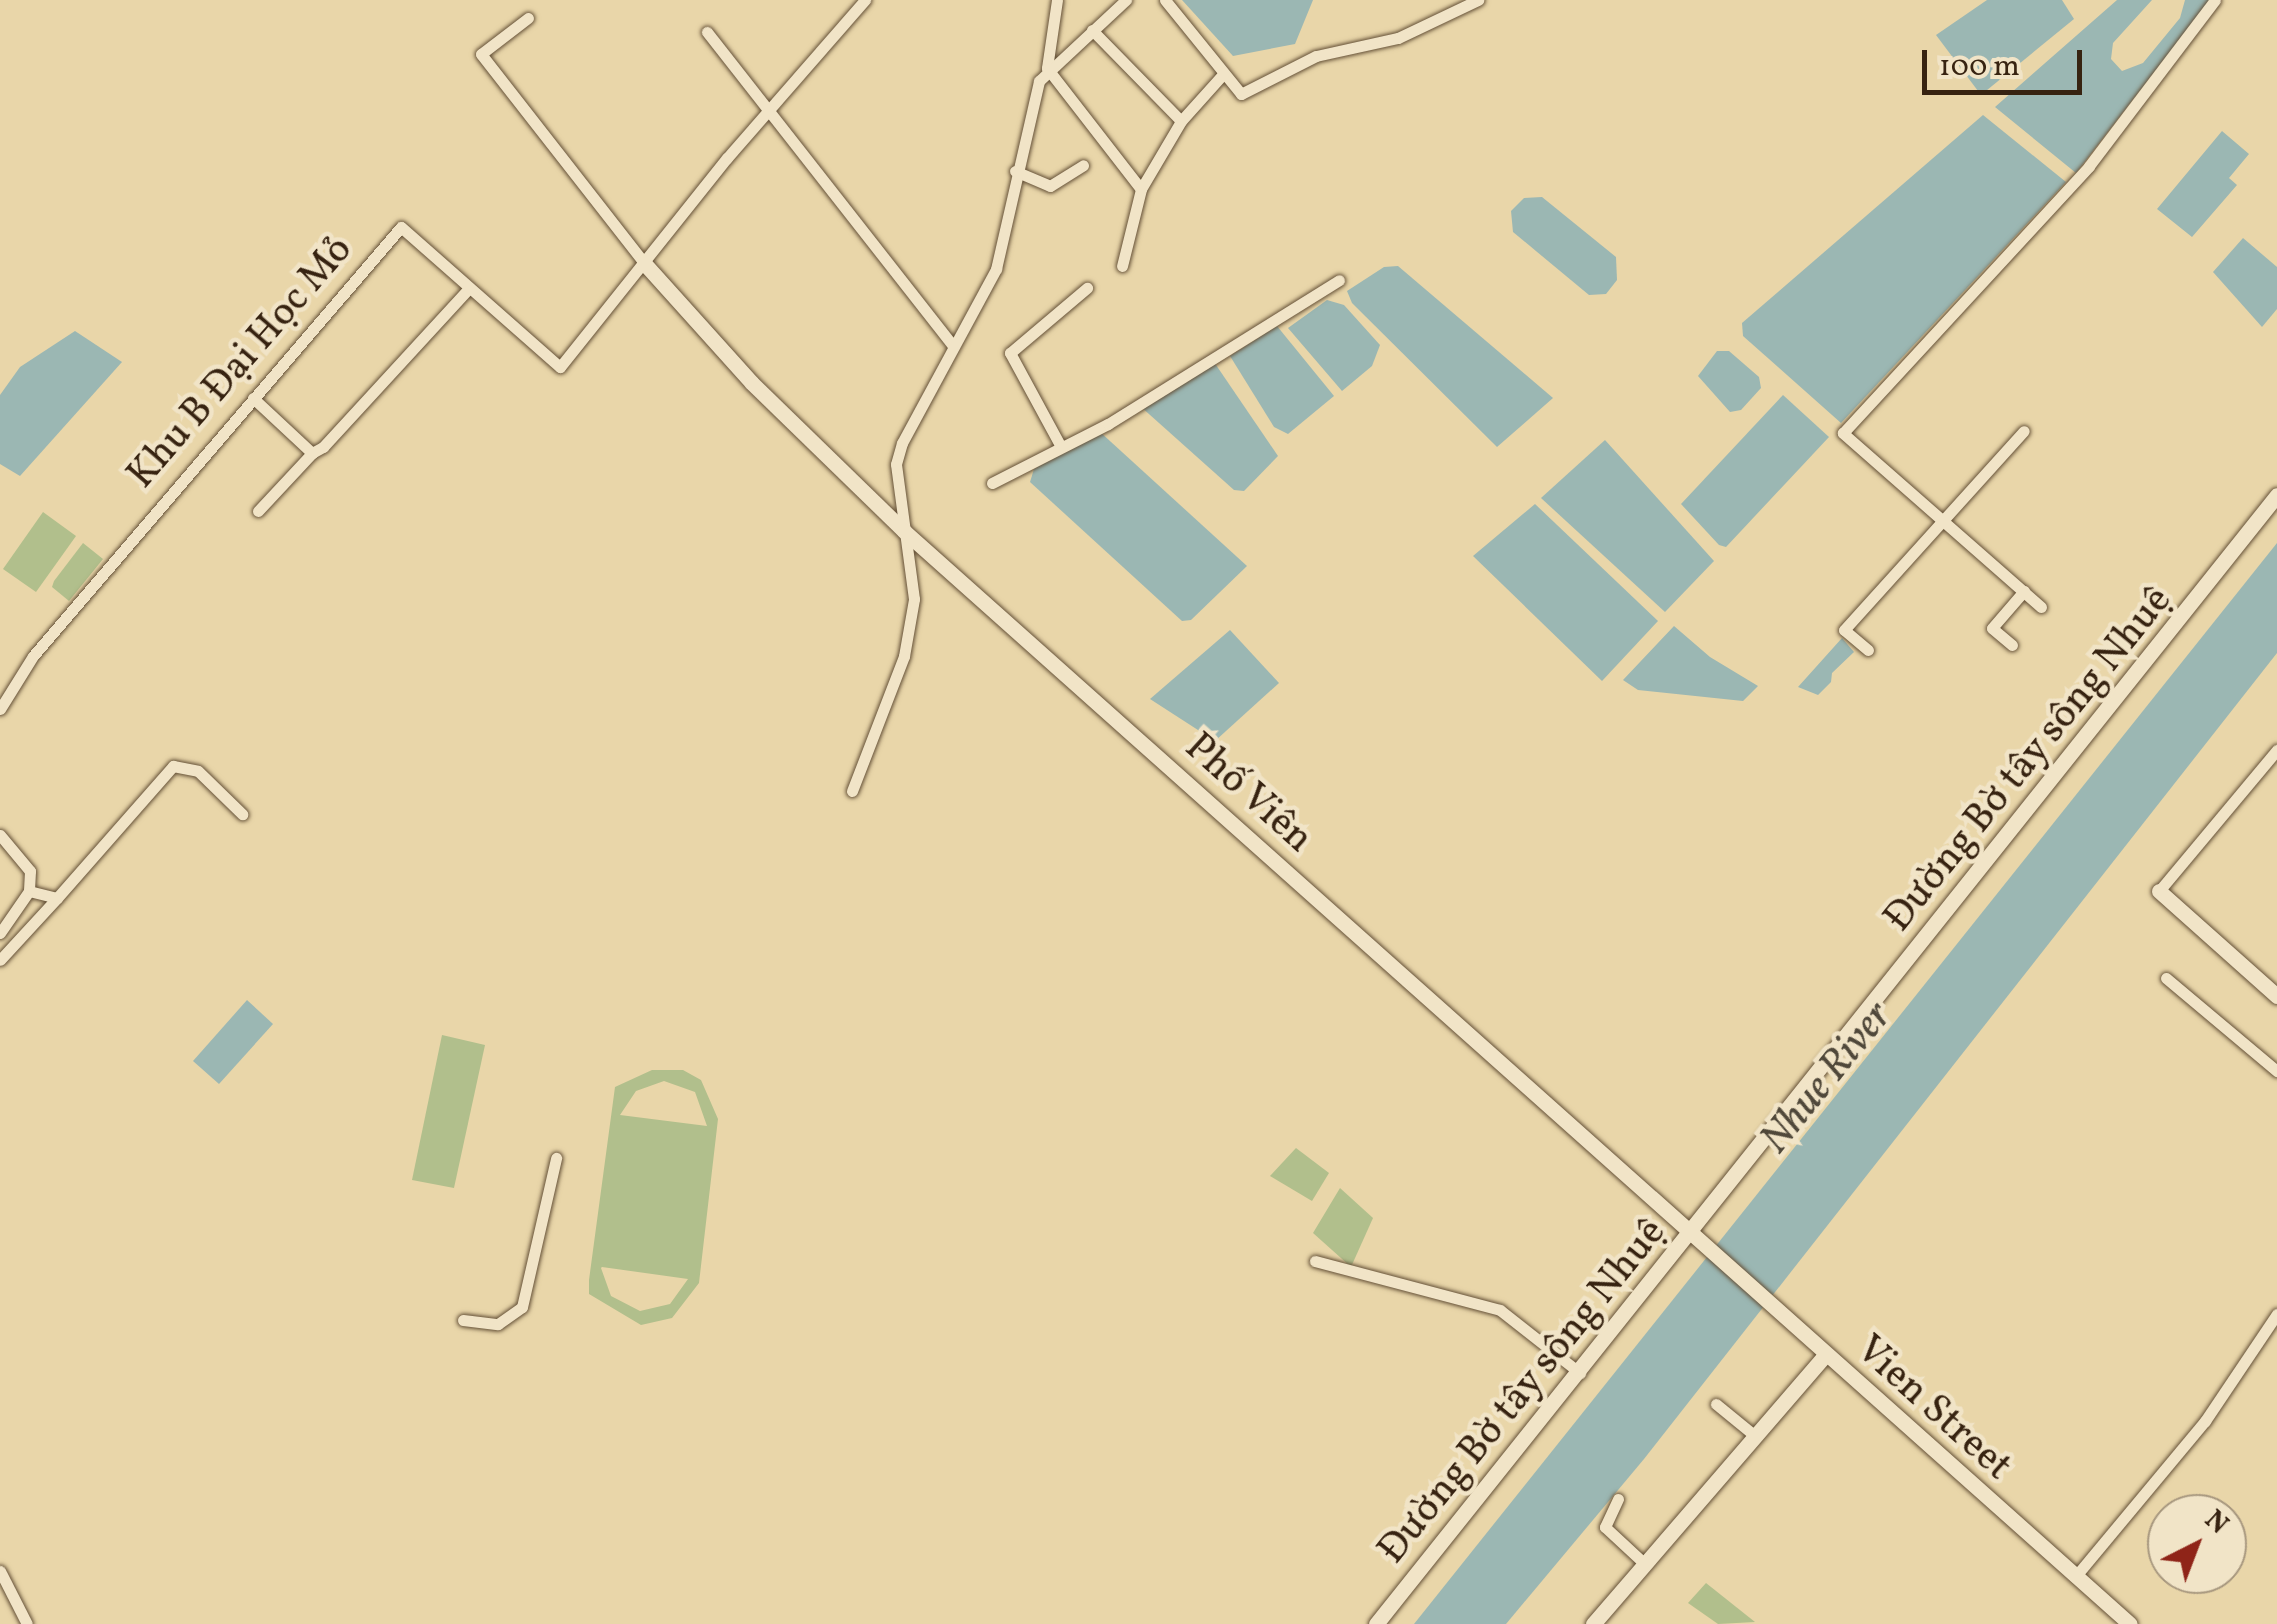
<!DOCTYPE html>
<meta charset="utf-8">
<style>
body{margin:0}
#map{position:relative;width:2277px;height:1624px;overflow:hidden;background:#e9d6a9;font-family:Vollkorn,serif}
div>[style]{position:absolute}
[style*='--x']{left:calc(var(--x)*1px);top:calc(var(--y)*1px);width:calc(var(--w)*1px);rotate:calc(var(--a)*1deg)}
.green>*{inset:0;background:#b1bf8c}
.water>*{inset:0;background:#9bb7b3}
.roads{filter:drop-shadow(0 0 2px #645037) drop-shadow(0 0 2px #645037)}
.street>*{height:11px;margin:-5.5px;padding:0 5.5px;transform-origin:5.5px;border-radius:5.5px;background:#f1e4c7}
.secondary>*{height:15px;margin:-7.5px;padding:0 7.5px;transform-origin:7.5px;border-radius:7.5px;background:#f1e4c7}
span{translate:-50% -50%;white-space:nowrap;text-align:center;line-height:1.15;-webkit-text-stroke:9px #f1e4c7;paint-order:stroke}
.street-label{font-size:40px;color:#372311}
.water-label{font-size:42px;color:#50483a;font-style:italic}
.north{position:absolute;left:2147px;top:1494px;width:100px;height:100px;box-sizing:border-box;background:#f1e4c7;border:2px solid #a7977e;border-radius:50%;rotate:42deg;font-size:28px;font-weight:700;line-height:40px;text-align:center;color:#372311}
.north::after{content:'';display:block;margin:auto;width:35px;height:45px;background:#8f2418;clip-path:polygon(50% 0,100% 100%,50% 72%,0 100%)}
.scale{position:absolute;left:1922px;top:50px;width:160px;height:45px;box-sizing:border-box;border:5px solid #372311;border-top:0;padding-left:12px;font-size:30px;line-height:35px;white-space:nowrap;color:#372311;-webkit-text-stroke:8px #f1e4c7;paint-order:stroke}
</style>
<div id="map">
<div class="green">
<div style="clip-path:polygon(43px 512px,76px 536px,36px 592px,3px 569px)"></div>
<div style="clip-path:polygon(83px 543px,103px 559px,69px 601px,52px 587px,54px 581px)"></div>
<div style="clip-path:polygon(442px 1035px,485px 1045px,454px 1188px,412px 1180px)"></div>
<div style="clip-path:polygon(evenodd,652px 1070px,683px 1070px,701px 1080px,718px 1119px,699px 1283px,672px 1318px,641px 1325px,589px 1294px,589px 1280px,615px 1087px,652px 1070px,664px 1081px,695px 1092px,707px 1126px,620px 1115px,636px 1091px,664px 1081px,652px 1070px,601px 1268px,602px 1267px,688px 1279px,670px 1304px,640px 1311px,611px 1296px,601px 1268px)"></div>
<div style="clip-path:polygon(1296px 1148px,1329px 1173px,1312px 1201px,1270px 1176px)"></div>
<div style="clip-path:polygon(1340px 1188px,1373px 1218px,1351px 1267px,1313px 1233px)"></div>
<div style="clip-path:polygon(1706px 1583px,1755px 1622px,1718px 1624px,1688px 1603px)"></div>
</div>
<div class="water">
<div style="clip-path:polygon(1182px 0,1313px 0,1295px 44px,1233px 56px)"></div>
<div style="clip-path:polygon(1987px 0,2062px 0,2074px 19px,1981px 95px,1936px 35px)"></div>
<div style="clip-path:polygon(2117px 0,2152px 0,2113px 43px,2111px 59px,2122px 71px,2143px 63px,2180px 18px,2185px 0,2210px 0,2076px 173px,1995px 107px)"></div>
<div style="clip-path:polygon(1983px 115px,2066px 182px,1841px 423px,1743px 336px,1742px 323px)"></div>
<div style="clip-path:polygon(2222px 131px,2249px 154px,2229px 178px,2237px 185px,2192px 237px,2157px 209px)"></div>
<div style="clip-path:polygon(1542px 197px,1616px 257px,1617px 280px,1606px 294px,1589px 295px,1513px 232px,1511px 211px,1524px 198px)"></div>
<div style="clip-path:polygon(2243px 238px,2277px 267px,2277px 309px,2262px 327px,2213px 272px)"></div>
<div style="clip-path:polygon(1398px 266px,1553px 398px,1497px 447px,1352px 303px,1347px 291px,1384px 267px)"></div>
<div style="clip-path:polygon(1327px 300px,1344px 305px,1380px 345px,1372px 366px,1342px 391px,1288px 328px)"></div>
<div style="clip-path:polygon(1277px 326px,1334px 396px,1288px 434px,1274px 427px,1230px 356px)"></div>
<div style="clip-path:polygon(75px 331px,122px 362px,20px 476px,0 464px,0 395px,20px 367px)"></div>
<div style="clip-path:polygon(1717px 351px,1729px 351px,1759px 377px,1761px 388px,1741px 410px,1730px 412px,1698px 376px)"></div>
<div style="clip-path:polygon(1214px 362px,1278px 456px,1244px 491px,1234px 490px,1140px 406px)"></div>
<div style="clip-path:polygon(1783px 395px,1829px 437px,1726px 547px,1719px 545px,1681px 504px)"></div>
<div style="clip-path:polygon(1099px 431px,1247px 566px,1191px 620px,1182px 621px,1030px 482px,1034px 469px)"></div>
<div style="clip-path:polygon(1605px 440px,1714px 561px,1665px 612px,1541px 498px)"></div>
<div style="clip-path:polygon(1535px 504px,1658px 621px,1602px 681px,1473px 556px)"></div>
<div style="clip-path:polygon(2277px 543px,2277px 653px,1644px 1459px,1506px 1624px,1414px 1624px)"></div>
<div style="clip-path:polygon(1674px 626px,1710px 657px,1758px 686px,1743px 701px,1638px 690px,1623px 680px)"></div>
<div style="clip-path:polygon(1230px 630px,1279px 683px,1215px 741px,1150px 699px)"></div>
<div style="clip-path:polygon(1842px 638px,1854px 652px,1832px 673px,1831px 682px,1818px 695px,1798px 687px)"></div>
<div style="clip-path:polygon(247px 1000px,273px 1024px,219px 1084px,193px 1061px)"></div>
</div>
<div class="roads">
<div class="street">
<div style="--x:1057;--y:0;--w:69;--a:98.4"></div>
<div style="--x:1047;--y:68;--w:153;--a:52.2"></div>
<div style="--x:1165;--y:0;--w:121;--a:51"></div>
<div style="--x:1241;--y:94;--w:84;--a:-26.9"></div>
<div style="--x:1316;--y:56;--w:84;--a:-12.4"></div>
<div style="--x:1398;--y:38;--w:89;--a:-25.4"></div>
<div style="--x:528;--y:18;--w:59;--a:142.5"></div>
<div style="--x:481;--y:54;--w:265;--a:52"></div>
<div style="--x:1092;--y:30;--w:127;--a:45.6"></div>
<div style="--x:707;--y:32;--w:399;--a:51.9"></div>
<div style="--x:1015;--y:171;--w:38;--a:23"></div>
<div style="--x:1050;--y:186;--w:39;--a:-32"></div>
<div style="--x:1122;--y:266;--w:79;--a:-76.1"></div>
<div style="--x:1141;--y:189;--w:79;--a:-59.5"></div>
<div style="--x:1181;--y:121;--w:64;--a:-48.1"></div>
<div style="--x:253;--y:398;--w:81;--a:43"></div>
<div style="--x:312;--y:453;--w:13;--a:-29"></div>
<div style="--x:323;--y:447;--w:216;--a:-47.4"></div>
<div style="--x:1060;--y:445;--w:105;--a:-118.5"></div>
<div style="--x:1010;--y:353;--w:101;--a:-40.2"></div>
<div style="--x:992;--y:483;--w:130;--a:-27"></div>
<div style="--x:1108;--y:424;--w:272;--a:-31.9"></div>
<div style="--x:258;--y:511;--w:79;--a:-47"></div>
<div style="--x:2041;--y:607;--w:264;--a:-138.7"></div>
<div style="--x:1843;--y:433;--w:363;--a:-47.3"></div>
<div style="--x:2089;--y:166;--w:208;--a:-52.8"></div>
<div style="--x:2012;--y:645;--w:26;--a:-140"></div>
<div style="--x:1992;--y:628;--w:49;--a:-49.1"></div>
<div style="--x:1868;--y:650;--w:31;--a:-140"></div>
<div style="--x:1844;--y:630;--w:268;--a:-47.9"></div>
<div style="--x:0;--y:709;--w:62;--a:-58.1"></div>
<div style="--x:33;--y:656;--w:565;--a:-49.38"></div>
<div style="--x:401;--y:227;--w:212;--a:41.4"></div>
<div style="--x:560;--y:367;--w:268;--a:-51.4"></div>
<div style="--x:727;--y:158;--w:210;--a:-48.9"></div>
<div style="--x:852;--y:791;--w:145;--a:-68.9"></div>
<div style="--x:904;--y:656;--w:58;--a:-80"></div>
<div style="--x:914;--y:599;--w:136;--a:-97.6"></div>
<div style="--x:896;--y:464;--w:22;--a:-74"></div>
<div style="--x:902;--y:443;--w:198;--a:-61.6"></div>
<div style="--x:996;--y:269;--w:193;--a:-77.1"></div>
<div style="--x:1039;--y:81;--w:119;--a:-43"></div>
<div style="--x:0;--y:835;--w:47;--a:50.2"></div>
<div style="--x:30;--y:871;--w:20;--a:93"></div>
<div style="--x:29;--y:891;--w:29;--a:14"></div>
<div style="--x:57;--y:898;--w:84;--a:132.6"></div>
<div style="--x:2159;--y:891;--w:184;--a:-50.1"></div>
<div style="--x:57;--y:898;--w:176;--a:-48.7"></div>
<div style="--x:173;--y:766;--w:25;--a:11"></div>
<div style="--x:198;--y:771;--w:62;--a:44.3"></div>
<div style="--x:0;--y:933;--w:51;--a:-55.4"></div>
<div style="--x:2166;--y:978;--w:145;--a:40"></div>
<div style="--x:1315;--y:1261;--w:191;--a:14.8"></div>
<div style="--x:1500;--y:1310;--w:102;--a:38.2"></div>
<div style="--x:463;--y:1320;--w:35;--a:7"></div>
<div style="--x:498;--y:1324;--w:29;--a:-35"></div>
<div style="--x:522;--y:1307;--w:153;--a:-77.1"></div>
<div style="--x:1716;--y:1404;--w:49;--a:39.2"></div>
<div style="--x:1618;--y:1499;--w:31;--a:115"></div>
<div style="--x:1605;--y:1527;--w:54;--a:42.8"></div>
<div style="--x:0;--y:1571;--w:59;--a:63"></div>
<div style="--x:2075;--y:1577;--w:203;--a:-50.2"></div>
<div style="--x:2205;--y:1421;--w:129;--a:-56.1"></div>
</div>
<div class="secondary">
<div style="--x:644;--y:263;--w:161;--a:48"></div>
<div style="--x:752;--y:383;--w:212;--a:44.2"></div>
<div style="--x:904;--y:531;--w:1642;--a:41.72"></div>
<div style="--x:2159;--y:891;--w:158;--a:41.7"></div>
<div style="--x:1376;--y:1624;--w:1444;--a:-51.41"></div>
<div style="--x:1593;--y:1624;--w:355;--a:-49.2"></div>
</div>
</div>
<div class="street-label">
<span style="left:241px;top:363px;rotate:-49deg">Khu B Đại Học Mỏ</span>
<span style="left:2029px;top:760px;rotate:-51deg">Đường Bờ tây sông Nhuệ</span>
<span style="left:1248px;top:794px;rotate:42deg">Phố Viên</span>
<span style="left:1523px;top:1392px;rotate:-51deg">Đường Bờ tây sông Nhuệ</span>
<span style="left:1933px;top:1409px;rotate:42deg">Vien Street</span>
</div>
<div class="water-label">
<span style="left:1828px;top:1079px;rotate:-51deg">Nhue River</span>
</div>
<div class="north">N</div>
<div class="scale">100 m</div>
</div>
